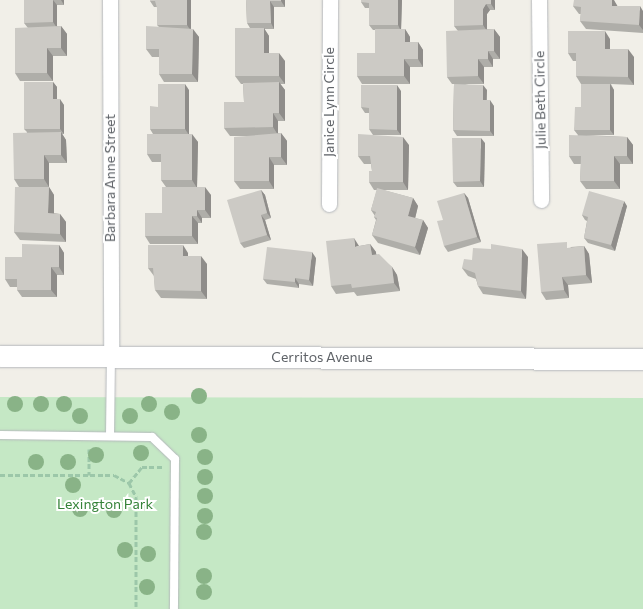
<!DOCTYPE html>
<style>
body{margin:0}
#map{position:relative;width:643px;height:609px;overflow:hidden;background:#f1efe8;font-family:Commissioner,sans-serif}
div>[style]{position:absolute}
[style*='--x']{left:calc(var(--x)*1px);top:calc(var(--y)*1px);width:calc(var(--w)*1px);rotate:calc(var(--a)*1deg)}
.green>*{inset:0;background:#c5e8c5}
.path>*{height:3px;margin-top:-1.5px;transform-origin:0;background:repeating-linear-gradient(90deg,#9cc7a9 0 5px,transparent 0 7.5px)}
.roads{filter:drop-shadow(0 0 1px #b5b8bc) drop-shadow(0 0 1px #b5b8bc)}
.lane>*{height:8px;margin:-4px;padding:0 4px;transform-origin:4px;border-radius:4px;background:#fff}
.street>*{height:15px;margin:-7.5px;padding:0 7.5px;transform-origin:7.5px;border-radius:7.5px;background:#fff}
.secondary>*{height:21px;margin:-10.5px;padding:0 10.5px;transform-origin:10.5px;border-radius:10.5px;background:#fff}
.trees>*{width:16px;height:16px;margin:-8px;border-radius:50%;background:#89b387}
.wall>*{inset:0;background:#afaea9}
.shaded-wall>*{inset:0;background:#8f8d8a}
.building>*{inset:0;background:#cccac5}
span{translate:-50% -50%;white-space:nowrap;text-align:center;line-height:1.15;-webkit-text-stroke:4px #fff;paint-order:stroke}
.street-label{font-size:14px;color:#5f6368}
.park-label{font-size:14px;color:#348238}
</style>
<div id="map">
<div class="green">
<div style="clip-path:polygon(0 397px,643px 398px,643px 609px,0 609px)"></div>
</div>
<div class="path">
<div style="--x:89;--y:449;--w:26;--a:90"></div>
<div style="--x:0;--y:475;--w:114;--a:0"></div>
<div style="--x:114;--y:475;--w:17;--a:28"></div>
<div style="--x:129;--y:483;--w:16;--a:63"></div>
<div style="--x:136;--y:497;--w:112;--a:90"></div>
<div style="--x:129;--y:483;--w:21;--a:-51"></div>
<div style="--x:142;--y:467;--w:22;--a:0"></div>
</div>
<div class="roads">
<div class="lane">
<div style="--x:0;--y:435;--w:152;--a:0.8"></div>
<div style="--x:152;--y:437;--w:32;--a:44"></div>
<div style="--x:175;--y:459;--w:150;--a:90.4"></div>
<div style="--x:110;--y:436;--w:77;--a:-89.3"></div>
</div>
<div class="street">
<div style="--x:110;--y:0;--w:357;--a:89.8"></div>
<div style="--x:539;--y:0;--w:200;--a:89.4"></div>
<div style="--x:329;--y:204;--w:204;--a:-89.7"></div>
</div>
<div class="secondary">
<div style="--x:0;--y:356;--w:643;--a:0.27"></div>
</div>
</div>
<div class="trees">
<div style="left:199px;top:396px"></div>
<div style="left:15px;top:404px"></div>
<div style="left:41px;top:404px"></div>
<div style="left:64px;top:404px"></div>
<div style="left:149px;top:404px"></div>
<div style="left:172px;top:412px"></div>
<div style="left:80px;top:416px"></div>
<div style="left:130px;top:416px"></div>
<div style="left:199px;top:435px"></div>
<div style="left:141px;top:453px"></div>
<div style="left:96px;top:455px"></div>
<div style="left:205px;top:457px"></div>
<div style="left:36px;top:462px"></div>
<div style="left:68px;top:462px"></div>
<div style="left:205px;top:477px"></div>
<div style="left:73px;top:485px"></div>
<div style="left:205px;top:496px"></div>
<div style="left:80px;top:509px"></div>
<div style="left:114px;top:510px"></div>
<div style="left:205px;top:516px"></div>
<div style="left:204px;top:532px"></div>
<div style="left:125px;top:550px"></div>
<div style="left:148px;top:554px"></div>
<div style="left:204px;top:576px"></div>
<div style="left:147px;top:587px"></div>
<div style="left:204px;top:592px"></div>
</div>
<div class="wall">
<div style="clip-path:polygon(24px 0,64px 0,64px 5px,57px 5px,57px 26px,61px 26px,67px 34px,67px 56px,53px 56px,53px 81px,20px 81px,15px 73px,28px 28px,24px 23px)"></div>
<div style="clip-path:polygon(191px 0,191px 29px,199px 37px,198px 82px,164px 82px,159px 74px,159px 57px,152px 57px,146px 49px,159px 27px,157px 25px,157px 7px,154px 7px,150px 1px)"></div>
<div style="clip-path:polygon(246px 0,285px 0,285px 7px,274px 7px,274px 29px,264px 29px,269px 36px,269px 53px,285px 61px,285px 84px,280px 84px,285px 90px,285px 121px,278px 121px,278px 133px,281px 133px,287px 141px,287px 165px,274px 165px,274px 189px,240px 189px,234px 181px,249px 136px,230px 136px,224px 128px,244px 102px,243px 84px,241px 84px,235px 76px,250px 28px,247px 23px)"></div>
<div style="clip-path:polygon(361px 0,402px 0,401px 29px,405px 29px,410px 37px,410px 42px,418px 42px,423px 50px,423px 67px,410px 67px,410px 84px,362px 84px,357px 76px,375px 53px,375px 30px,373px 30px,369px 25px,369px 8px,365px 8px,361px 2px)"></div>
<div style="clip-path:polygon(454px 0,495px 0,495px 10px,490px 10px,487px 14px,487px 29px,494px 29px,500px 37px,500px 59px,493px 59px,493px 67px,484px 67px,484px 84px,465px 84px,487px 90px,487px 100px,494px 106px,494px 136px,457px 136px,453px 130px,454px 84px,452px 84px,447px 77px,458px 31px,454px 26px)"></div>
<div style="clip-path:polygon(614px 1px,617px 6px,643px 11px,643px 33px,586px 29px,580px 21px,581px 14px,579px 14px,573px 6px)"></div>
<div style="clip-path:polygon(610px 39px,610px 49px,634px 57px,634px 85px,611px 84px,614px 90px,614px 135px,586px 135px,627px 137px,633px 145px,633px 164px,620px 164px,620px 189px,586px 189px,580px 181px,581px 164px,574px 164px,569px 156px,578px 135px,574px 130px,581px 107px,601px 84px,581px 84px,576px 76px,576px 61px,573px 61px,568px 53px)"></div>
<div style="clip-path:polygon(53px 82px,57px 87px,57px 99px,64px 105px,64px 134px,62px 134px,66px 140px,67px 163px,49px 163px,49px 187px,30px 187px,49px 187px,54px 195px,54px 213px,60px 214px,66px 222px,66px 242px,20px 240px,14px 232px,19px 187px,14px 179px,27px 132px,24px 129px)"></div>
<div style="clip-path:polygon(189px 90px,189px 134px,198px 142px,197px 187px,211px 195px,211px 218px,202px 218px,202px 223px,198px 223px,198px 244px,150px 244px,145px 236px,162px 213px,166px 187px,161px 180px,161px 162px,152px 162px,147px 154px,153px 134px,150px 129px,158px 107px)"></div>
<div style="clip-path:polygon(401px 91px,401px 135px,373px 135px,369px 129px,369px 113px,365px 113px,361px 107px)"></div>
<div style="clip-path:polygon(485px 143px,484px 187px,457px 187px,453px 182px)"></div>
<div style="clip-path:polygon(409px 145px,408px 190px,383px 190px,413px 198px,418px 206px,415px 218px,423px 220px,428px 228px,420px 255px,378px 243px,372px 235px,376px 220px,374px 217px,375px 216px,371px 210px,377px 190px,374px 190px,369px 182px,372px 171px,371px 164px,364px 164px,358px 156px)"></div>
<div style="clip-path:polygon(261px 190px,265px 195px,271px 218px,265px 220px,271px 240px,244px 248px,240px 243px)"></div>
<div style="clip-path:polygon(464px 193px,468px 198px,481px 242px,448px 252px,444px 246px,443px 220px)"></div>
<div style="clip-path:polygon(627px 206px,615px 251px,588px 243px,584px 238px,587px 221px,585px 220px,582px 215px)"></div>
<div style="clip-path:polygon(370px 244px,376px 252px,376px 254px,392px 267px,397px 275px,400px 291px,357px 296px,354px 292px,336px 294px,331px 286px,359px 246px)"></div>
<div style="clip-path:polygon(59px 245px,64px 253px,64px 275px,57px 275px,57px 297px,22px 297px,17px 290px,17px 287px,10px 287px,5px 279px,22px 257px)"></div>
<div style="clip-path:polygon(584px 246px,589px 254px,592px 283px,568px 285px,569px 298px,546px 300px,541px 292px,571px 247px)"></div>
<div style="clip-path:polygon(188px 253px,188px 256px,207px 264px,207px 299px,161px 298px,155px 290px,154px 276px,148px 268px)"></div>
<div style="clip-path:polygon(528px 257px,526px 299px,483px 294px,478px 286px,476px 279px,468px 276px,462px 268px,472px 260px)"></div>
<div style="clip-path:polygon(316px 258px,313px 286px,299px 284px,299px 288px,267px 284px,263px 279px)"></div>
</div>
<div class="shaded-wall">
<div style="clip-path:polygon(53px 0,57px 5px,57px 28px,53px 22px)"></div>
<div style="clip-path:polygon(61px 0,64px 0,64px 5px)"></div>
<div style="clip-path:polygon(187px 0,191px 0,191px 31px,187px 25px)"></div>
<div style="clip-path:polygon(281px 0,285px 0,285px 7px,281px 1px)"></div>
<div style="clip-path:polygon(398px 0,402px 0,401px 31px,398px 25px)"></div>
<div style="clip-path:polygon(491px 0,495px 0,495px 10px,491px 4px)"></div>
<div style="clip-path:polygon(609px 0,614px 0,618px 7px,612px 6px)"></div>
<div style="clip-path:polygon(270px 1px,274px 7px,274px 29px,271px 23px)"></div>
<div style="clip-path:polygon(486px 4px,490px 10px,487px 14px,487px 31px,483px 25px,483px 9px)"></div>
<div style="clip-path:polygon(640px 6px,643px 11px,643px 30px,639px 25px)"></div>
<div style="clip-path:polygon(61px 26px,67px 34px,67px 56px,61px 48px)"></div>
<div style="clip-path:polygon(264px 28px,269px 36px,269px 61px,264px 53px)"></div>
<div style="clip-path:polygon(193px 29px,199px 37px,198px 82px,192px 74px)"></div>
<div style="clip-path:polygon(405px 29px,410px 37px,410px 50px,405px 42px)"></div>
<div style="clip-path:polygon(494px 29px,500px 37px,500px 59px,494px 51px)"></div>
<div style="clip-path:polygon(605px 31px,610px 39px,610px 57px,605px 49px)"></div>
<div style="clip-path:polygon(418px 42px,423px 50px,423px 67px,418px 59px)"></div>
<div style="clip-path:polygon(47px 48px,53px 56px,53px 81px,47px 73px)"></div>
<div style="clip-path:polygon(628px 49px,634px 57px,634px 85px,628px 77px)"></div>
<div style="clip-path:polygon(488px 51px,493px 59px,493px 67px,488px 59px)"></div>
<div style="clip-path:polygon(279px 53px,285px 61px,285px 84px,279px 76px)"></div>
<div style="clip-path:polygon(404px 59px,410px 67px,410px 84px,404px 76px)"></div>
<div style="clip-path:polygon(478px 59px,484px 67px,484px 84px,478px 76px)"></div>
<div style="clip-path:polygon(53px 82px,57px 87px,57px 104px,53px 99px)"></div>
<div style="clip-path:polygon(279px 82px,285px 90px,285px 121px,279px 113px)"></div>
<div style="clip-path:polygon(185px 84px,189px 90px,189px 135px,185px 129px)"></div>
<div style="clip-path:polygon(610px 84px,614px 90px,614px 135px,610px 130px)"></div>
<div style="clip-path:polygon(397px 85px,401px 91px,401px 135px,397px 130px)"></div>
<div style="clip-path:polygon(483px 85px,487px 90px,486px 106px,483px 100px)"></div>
<div style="clip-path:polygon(60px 99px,64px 105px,64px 134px,60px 129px)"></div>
<div style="clip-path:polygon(490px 100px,494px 106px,494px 136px,490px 131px)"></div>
<div style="clip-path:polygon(273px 113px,278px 121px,278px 135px,273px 127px)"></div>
<div style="clip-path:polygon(61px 132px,66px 140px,67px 163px,61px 155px)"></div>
<div style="clip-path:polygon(281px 133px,287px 141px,287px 165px,281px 157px)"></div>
<div style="clip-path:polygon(192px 134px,198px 142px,197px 188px,192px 180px)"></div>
<div style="clip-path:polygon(403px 137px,409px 145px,408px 190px,403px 182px)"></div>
<div style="clip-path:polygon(627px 137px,633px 145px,633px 164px,627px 156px)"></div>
<div style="clip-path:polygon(481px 138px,485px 143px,484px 187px,480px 181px)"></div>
<div style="clip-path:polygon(44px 155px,49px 163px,49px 187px,44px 179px)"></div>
<div style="clip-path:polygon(614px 156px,620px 164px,620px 189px,614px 181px)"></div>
<div style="clip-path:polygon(269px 157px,274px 165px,274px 189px,269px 181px)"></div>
<div style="clip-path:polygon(49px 187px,54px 195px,54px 221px,48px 213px)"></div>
<div style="clip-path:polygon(205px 187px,211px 195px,211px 218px,205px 210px)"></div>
<div style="clip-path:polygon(261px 190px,265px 195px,271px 218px,267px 213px)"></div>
<div style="clip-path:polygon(464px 193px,468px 198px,481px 242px,477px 237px)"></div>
<div style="clip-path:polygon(413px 198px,418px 206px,414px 223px,408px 216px)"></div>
<div style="clip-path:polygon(624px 201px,627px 206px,615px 251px,611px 245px)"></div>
<div style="clip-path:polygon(197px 210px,202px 218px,202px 223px,197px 216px)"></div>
<div style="clip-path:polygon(60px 214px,66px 222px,66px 242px,60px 234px)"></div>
<div style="clip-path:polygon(261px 215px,265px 220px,271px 240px,267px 235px)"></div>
<div style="clip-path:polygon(192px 216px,198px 223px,198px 244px,192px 236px)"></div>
<div style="clip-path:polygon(423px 220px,428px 228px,420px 255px,415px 247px)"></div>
<div style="clip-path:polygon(354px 238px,359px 246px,355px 247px)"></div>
<div style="clip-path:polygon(370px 244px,376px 252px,377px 263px,372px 255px)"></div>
<div style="clip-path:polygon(59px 245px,64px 253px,64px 275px,59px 267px)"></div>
<div style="clip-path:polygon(183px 245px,188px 253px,188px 264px,183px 256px)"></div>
<div style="clip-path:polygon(584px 246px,589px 254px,592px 283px,586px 275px)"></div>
<div style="clip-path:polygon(522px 249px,528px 257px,526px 299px,521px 291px)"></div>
<div style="clip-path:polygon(312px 252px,316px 258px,313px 286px,309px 280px)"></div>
<div style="clip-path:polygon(201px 256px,207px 264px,207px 299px,201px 291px)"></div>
<div style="clip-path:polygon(51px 267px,57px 275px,57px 297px,51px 290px)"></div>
<div style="clip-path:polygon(392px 267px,397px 275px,400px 291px,394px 283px)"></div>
<div style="clip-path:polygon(562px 277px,568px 285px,569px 298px,564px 290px)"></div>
<div style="clip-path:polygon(295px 278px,299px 284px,299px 288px,295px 282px)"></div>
</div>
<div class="building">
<div style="clip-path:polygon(24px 0,53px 0,53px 22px,24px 23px)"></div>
<div style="clip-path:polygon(150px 0,187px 0,187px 25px,157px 25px,157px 8px,155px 1px,150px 1px)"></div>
<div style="clip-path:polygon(246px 0,281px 0,281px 1px,270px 1px,271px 23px,247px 23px)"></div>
<div style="clip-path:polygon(361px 0,398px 0,398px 25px,369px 25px,369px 3px,361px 2px)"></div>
<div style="clip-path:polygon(454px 0,491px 0,491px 4px,486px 4px,483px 9px,483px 25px,454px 26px)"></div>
<div style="clip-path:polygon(574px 0,612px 0,612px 6px,640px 6px,639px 25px,580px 21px,581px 7px,573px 6px)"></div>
<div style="clip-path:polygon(61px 26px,61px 48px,47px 48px,47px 73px,15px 73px,15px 28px)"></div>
<div style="clip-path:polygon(146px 26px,193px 29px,192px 74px,159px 74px,159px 49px,146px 49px)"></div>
<div style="clip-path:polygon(235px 28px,264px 28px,264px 53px,279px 53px,279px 76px,235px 76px)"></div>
<div style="clip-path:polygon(375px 29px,405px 29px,405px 42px,418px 42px,418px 59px,404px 59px,404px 76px,357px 76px,357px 53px,375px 53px)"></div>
<div style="clip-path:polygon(494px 29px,494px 51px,488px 51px,488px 59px,478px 59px,478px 76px,447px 77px,446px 31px)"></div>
<div style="clip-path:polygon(568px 31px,605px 31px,605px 49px,628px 49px,628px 77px,576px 76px,576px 53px,568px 53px)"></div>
<div style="clip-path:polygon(24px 82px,53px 82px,53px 99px,60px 99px,60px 129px,24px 129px)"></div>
<div style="clip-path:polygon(279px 82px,279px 113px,273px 113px,273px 127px,224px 128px,224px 102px,244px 102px,243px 83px)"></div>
<div style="clip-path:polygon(158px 84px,185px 84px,185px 129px,150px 129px,150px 106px,158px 107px)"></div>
<div style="clip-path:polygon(454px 84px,483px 85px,483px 100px,490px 100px,490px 131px,453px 130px)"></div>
<div style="clip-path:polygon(581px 84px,610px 84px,610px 130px,574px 130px,575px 107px,581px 107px)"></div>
<div style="clip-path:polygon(361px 85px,397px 85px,397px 130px,369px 129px,369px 108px,361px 107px)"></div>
<div style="clip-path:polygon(61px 132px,61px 155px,44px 155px,44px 179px,14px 179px,13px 133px)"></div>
<div style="clip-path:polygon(281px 133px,281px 157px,269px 157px,269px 181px,234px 181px,234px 137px)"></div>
<div style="clip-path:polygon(147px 134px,192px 134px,192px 180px,161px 180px,161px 154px,147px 154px)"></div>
<div style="clip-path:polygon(358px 134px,403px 137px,403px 182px,369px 182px,369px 171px,372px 171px,370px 156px,358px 156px)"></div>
<div style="clip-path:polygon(569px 135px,627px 137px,627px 156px,614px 156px,614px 181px,580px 181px,581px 156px,569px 156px)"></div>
<div style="clip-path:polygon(452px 138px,481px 138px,480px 181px,453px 182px)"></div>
<div style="clip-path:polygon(15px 187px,49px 187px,48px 213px,60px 214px,60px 234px,14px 232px)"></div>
<div style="clip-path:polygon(162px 187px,205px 187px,205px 210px,197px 210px,197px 216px,192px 216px,192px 236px,145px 236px,145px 213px,162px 213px)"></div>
<div style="clip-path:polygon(377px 188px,413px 198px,408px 216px,423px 220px,415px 247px,372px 235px,377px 218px,374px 217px,376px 212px,371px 210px)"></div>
<div style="clip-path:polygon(261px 190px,267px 213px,261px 215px,267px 235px,240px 243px,227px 200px)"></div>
<div style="clip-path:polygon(589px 191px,624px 201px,611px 245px,584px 238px,588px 217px,582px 215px)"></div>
<div style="clip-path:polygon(464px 193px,477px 237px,444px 246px,437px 221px,443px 220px,437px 201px)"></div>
<div style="clip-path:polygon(354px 238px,355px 247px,370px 244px,372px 255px,379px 254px,392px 267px,394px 283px,352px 288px,351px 284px,331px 286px,326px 241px)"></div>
<div style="clip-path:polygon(567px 242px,567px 248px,584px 246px,586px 275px,562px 277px,564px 290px,541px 292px,537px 244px)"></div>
<div style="clip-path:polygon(22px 244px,59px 245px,59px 267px,51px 267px,51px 290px,17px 290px,17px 279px,5px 279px,5px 257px,22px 257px)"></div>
<div style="clip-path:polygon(491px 244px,522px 249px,521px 291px,478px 286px,475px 273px,462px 268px,464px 259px,472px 260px,473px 248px,491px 249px)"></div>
<div style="clip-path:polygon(148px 245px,183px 245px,183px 256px,201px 256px,201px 291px,155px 290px,153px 268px,148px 268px)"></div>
<div style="clip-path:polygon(267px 247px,312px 252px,309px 280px,295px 278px,295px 282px,263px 279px)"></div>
</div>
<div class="street-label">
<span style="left:540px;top:100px;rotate:-91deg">Julie Beth Circle</span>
<span style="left:329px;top:102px;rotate:-90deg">Janice Lynn Circle</span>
<span style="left:110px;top:178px;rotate:-90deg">Barbara Anne Street</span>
<span style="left:322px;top:357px">Cerritos Avenue</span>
</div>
<div class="park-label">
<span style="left:105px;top:504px">Lexington Park</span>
</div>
</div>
